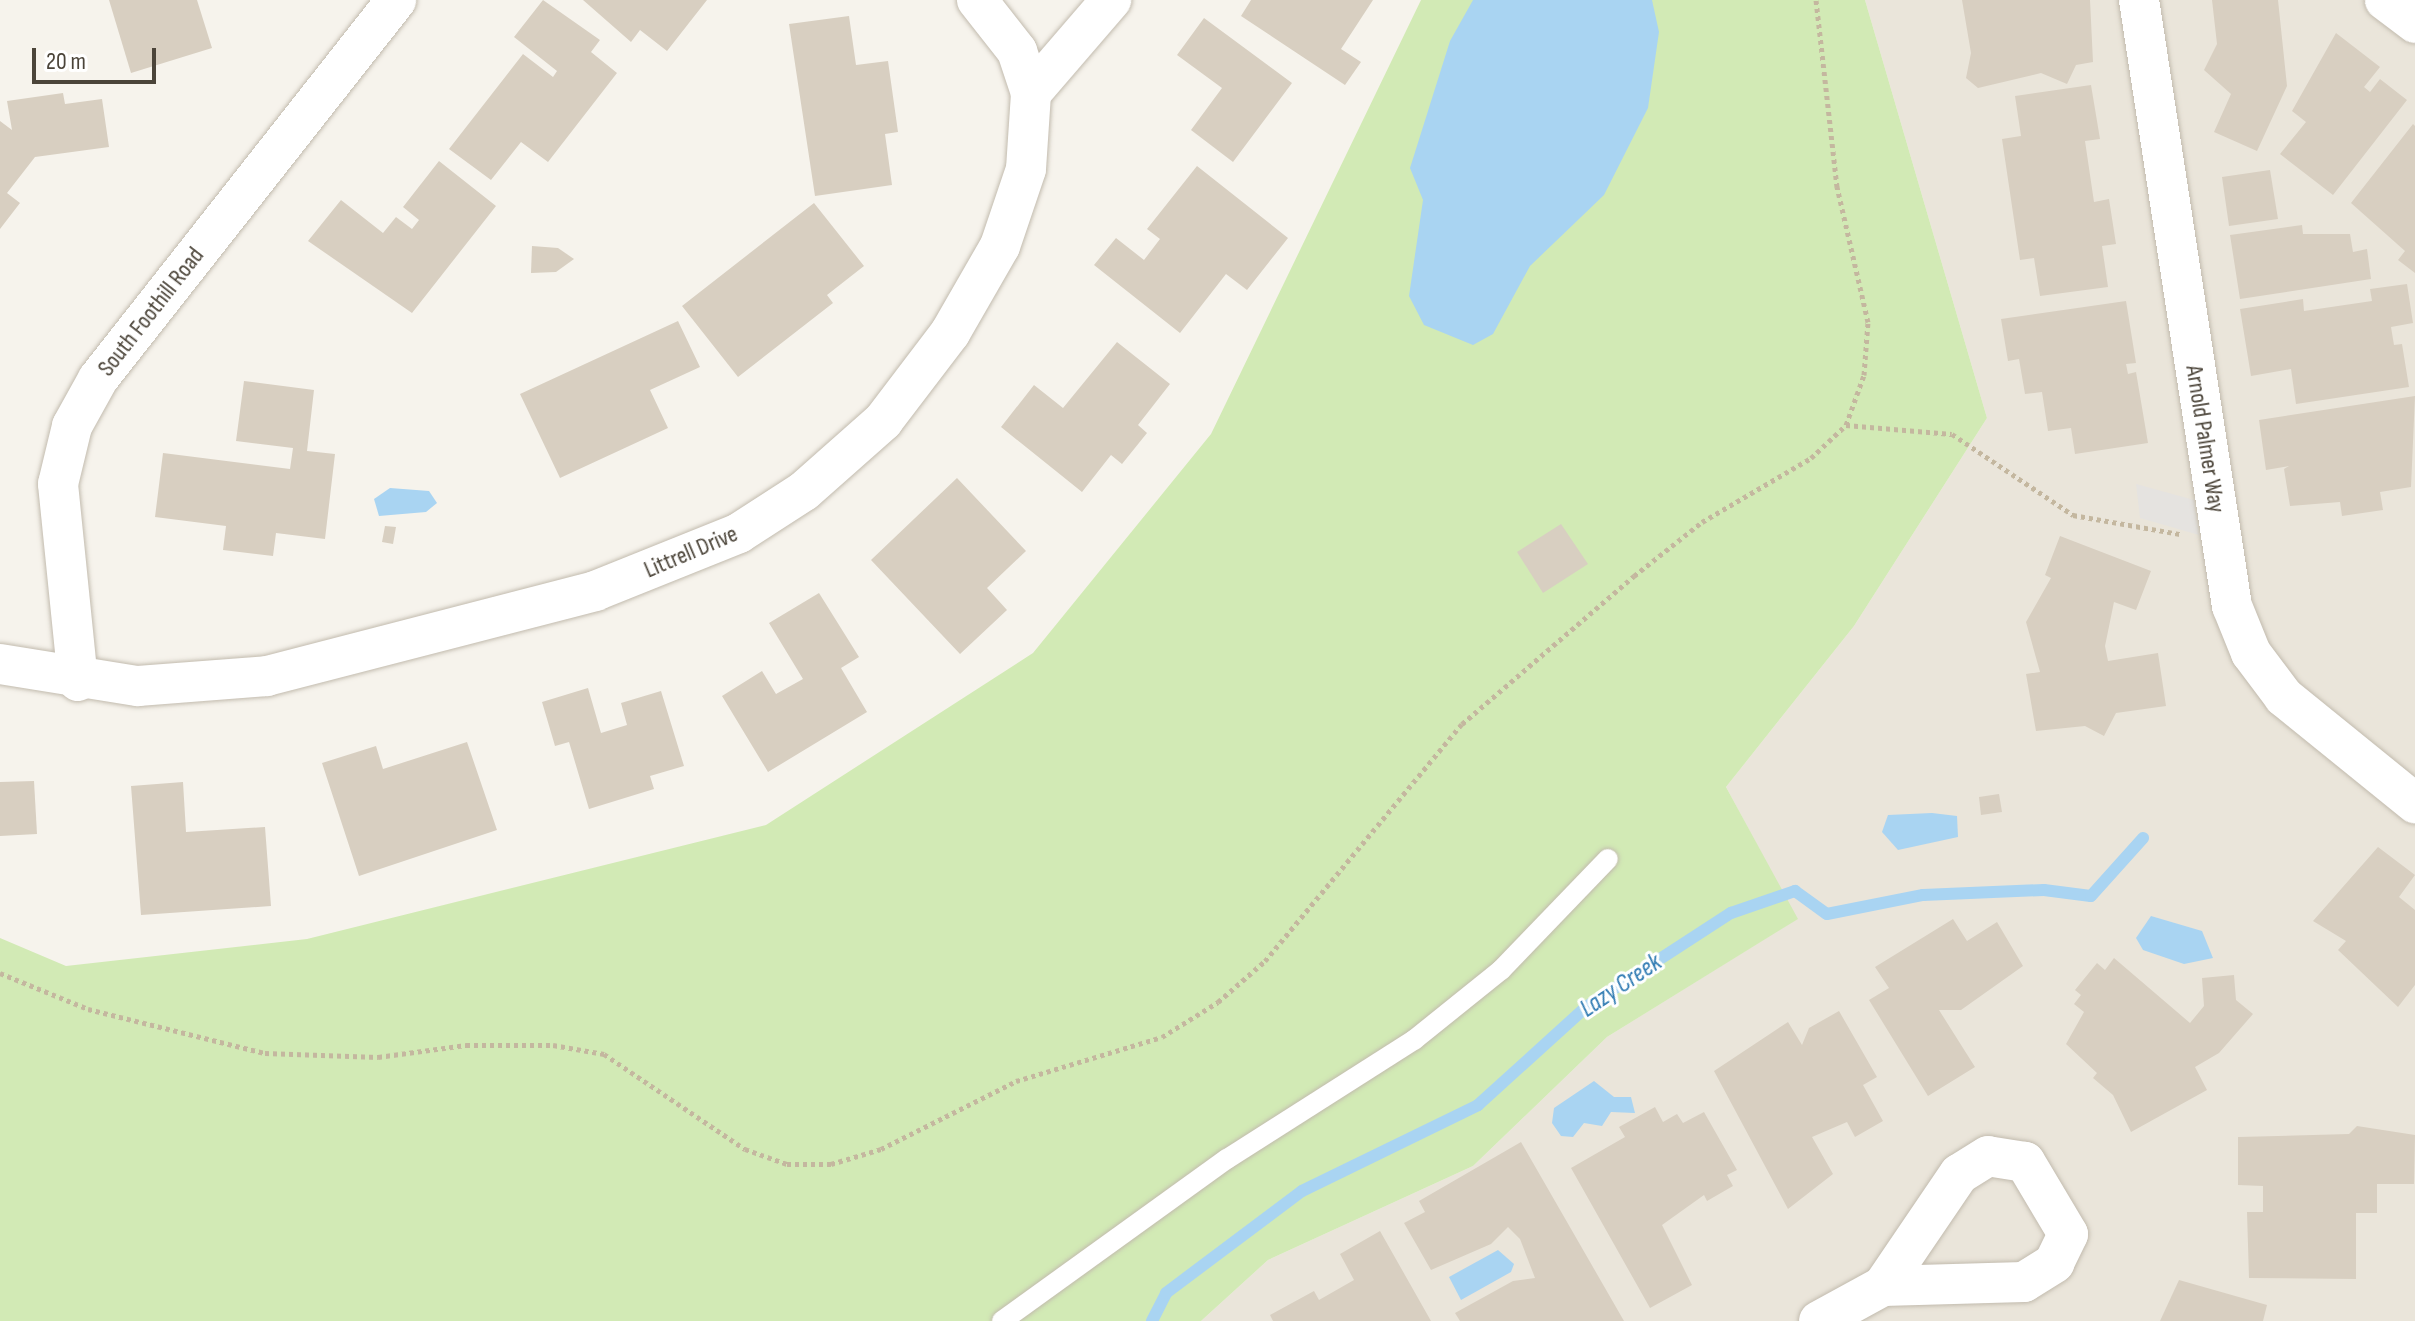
<!DOCTYPE html>
<style>
body{margin:0}
#map{position:relative;width:2415px;height:1321px;overflow:hidden;background:#f6f3ec;font-family:"Sofia Sans Condensed",sans-serif}
div>[style]{position:absolute}
[style*='--x']{left:calc(var(--x)*1px);top:calc(var(--y)*1px);width:calc(var(--w)*1px);rotate:calc(var(--a)*1deg)}
.residential>*{inset:0;background:#eae5da}
.green>*{inset:0;background:#d2eab5}
.parking>*{inset:0;background:#e5e3e0}
.water>*{inset:0;background:#a9d4f2}
.stream>*{height:12px;margin:-6px;padding:0 6px;transform-origin:6px;border-radius:6px;background:#a9d4f2}
.building>*{inset:0;background:#d8cfc1}
.path>*{height:5px;margin-top:-2.5px;transform-origin:0;background:repeating-linear-gradient(90deg,#c4b79f 0 4px,transparent 0 8px)}
.roads{filter:drop-shadow(0 0 2px #c2bbae) drop-shadow(0 0 2px #c2bbae)}
.lane>*{height:20px;margin:-10px;padding:0 10px;transform-origin:10px;border-radius:10px;background:#fff}
.street>*{height:40px;margin:-20px;padding:0 20px;transform-origin:20px;border-radius:20px;background:#fff}
span{translate:-50% -50%;white-space:nowrap;text-align:center;line-height:1.15;-webkit-text-stroke:6px #fff;paint-order:stroke}
.street-label{font-size:24px;color:#4b4439}
.water-label{font-size:26px;color:#2e7ab2;font-style:italic}
.scale{position:absolute;left:32px;top:48px;width:124px;height:36px;box-sizing:border-box;border:4px solid #4b4439;border-top:0;padding-left:10px;font-size:24px;line-height:28px;white-space:nowrap;color:#4b4439;-webkit-text-stroke:6px #fff;paint-order:stroke}
</style>
<div id="map">
<div class="residential">
<div style="clip-path:polygon(1865px 0,2415px 0,2415px 1321px,1201px 1321px,1268px 1260px,1473px 1166px,1607px 1037px,1797px 919px,1726px 787px,1854px 626px,1987px 418px)"></div>
</div>
<div class="green">
<div style="clip-path:polygon(1421px 0,1865px 0,1987px 418px,1854px 626px,1726px 787px,1798px 919px,1607px 1037px,1473px 1166px,1268px 1260px,1201px 1321px,0 1321px,0 938px,66px 966px,307px 939px,766px 825px,1033px 653px,1211px 434px)"></div>
</div>
<div class="parking">
<div style="clip-path:polygon(2136px 484px,2194px 500px,2199px 535px,2140px 518px)"></div>
</div>
<div class="water">
<div style="clip-path:polygon(1473px 0,1652px 0,1659px 32px,1648px 108px,1604px 195px,1530px 266px,1493px 334px,1473px 345px,1424px 325px,1409px 296px,1423px 200px,1410px 168px,1450px 41px)"></div>
<div style="clip-path:polygon(390px 488px,429px 491px,437px 503px,426px 512px,379px 516px,374px 499px)"></div>
<div style="clip-path:polygon(1932px 813px,1957px 816px,1958px 837px,1898px 850px,1882px 832px,1888px 815px)"></div>
<div style="clip-path:polygon(2151px 916px,2202px 931px,2213px 958px,2184px 964px,2143px 950px,2136px 938px)"></div>
<div style="clip-path:polygon(1594px 1081px,1614px 1097px,1631px 1097px,1635px 1113px,1611px 1112px,1602px 1126px,1584px 1123px,1573px 1137px,1561px 1136px,1552px 1123px,1554px 1108px)"></div>
<div style="clip-path:polygon(1498px 1250px,1514px 1264px,1511px 1272px,1461px 1300px,1449px 1277px)"></div>
</div>
<div class="stream">
<div style="--x:1152;--y:1321;--w:31;--a:-63"></div>
<div style="--x:1166;--y:1293;--w:170;--a:-36.9"></div>
<div style="--x:1302;--y:1191;--w:196;--a:-26"></div>
<div style="--x:1478;--y:1105;--w:146;--a:-42.2"></div>
<div style="--x:1586;--y:1007;--w:173;--a:-33"></div>
<div style="--x:1731;--y:913;--w:68;--a:-19"></div>
<div style="--x:1795;--y:891;--w:39;--a:36"></div>
<div style="--x:1827;--y:914;--w:98;--a:-11.2"></div>
<div style="--x:1923;--y:895;--w:121;--a:-2.4"></div>
<div style="--x:2044;--y:890;--w:47;--a:7.3"></div>
<div style="--x:2091;--y:896;--w:78;--a:-48.1"></div>
</div>
<div class="building">
<div style="clip-path:polygon(109px 0,197px 0,212px 48px,131px 73px)"></div>
<div style="clip-path:polygon(543px 0,600px 40px,591px 52px,617px 73px,548px 162px,521px 142px,491px 180px,449px 149px,523px 54px,553px 77px,557px 71px,514px 37px)"></div>
<div style="clip-path:polygon(583px 0,707px 0,667px 51px,640px 30px,631px 42px)"></div>
<div style="clip-path:polygon(1251px 0,1373px 0,1341px 49px,1361px 62px,1345px 85px,1241px 16px)"></div>
<div style="clip-path:polygon(1962px 0,2090px 0,2093px 62px,2076px 65px,2067px 84px,2041px 73px,1978px 88px,1966px 78px,1971px 53px)"></div>
<div style="clip-path:polygon(2212px 0,2278px 0,2287px 86px,2257px 151px,2214px 132px,2231px 94px,2204px 70px,2217px 44px)"></div>
<div style="clip-path:polygon(849px 16px,856px 65px,888px 61px,898px 132px,885px 134px,892px 185px,815px 196px,789px 24px)"></div>
<div style="clip-path:polygon(1204px 18px,1292px 83px,1233px 162px,1191px 130px,1222px 88px,1177px 55px)"></div>
<div style="clip-path:polygon(2336px 33px,2380px 67px,2364px 87px,2370px 92px,2380px 79px,2407px 100px,2333px 195px,2280px 154px,2306px 122px,2292px 111px)"></div>
<div style="clip-path:polygon(2091px 85px,2100px 139px,2085px 141px,2094px 202px,2109px 199px,2116px 244px,2102px 246px,2108px 287px,2040px 296px,2034px 258px,2020px 260px,2002px 139px,2021px 136px,2015px 96px)"></div>
<div style="clip-path:polygon(63px 93px,65px 104px,102px 99px,109px 147px,35px 157px,7px 193px,20px 203px,0 229px,0 121px,12px 130px,7px 101px)"></div>
<div style="clip-path:polygon(2413px 124px,2415px 126px,2415px 273px,2398px 260px,2405px 251px,2351px 203px)"></div>
<div style="clip-path:polygon(439px 161px,496px 206px,412px 313px,308px 241px,341px 200px,383px 233px,396px 217px,412px 229px,419px 220px,403px 207px)"></div>
<div style="clip-path:polygon(1197px 166px,1288px 238px,1247px 290px,1226px 274px,1180px 333px,1094px 265px,1116px 238px,1144px 260px,1160px 239px,1147px 229px)"></div>
<div style="clip-path:polygon(2270px 170px,2278px 219px,2229px 226px,2222px 177px)"></div>
<div style="clip-path:polygon(814px 203px,864px 266px,827px 295px,833px 303px,738px 377px,682px 306px)"></div>
<div style="clip-path:polygon(2302px 225px,2303px 234px,2350px 234px,2353px 252px,2367px 249px,2371px 279px,2240px 299px,2230px 235px)"></div>
<div style="clip-path:polygon(532px 246px,558px 248px,574px 259px,556px 272px,531px 273px)"></div>
<div style="clip-path:polygon(2407px 284px,2413px 323px,2391px 327px,2394px 345px,2402px 344px,2409px 387px,2296px 404px,2291px 369px,2251px 376px,2240px 309px,2303px 299px,2304px 311px,2372px 301px,2370px 289px)"></div>
<div style="clip-path:polygon(2126px 301px,2136px 363px,2126px 364px,2128px 374px,2136px 372px,2148px 443px,2075px 454px,2071px 428px,2048px 431px,2042px 392px,2025px 394px,2019px 359px,2008px 361px,2001px 319px)"></div>
<div style="clip-path:polygon(678px 321px,700px 367px,650px 390px,668px 428px,560px 478px,520px 394px)"></div>
<div style="clip-path:polygon(1117px 342px,1170px 384px,1138px 425px,1147px 433px,1122px 464px,1111px 455px,1082px 492px,1001px 427px,1034px 385px,1063px 408px)"></div>
<div style="clip-path:polygon(244px 381px,314px 390px,307px 451px,335px 454px,325px 539px,276px 533px,273px 556px,223px 550px,226px 526px,155px 517px,163px 453px,290px 469px,293px 448px,236px 441px)"></div>
<div style="clip-path:polygon(2415px 396px,2411px 487px,2380px 492px,2383px 510px,2342px 516px,2340px 502px,2290px 506px,2284px 469px,2289px 466px,2266px 470px,2259px 420px)"></div>
<div style="clip-path:polygon(957px 478px,1026px 551px,987px 588px,1007px 610px,960px 654px,871px 560px)"></div>
<div style="clip-path:polygon(1561px 524px,1588px 564px,1543px 593px,1517px 552px)"></div>
<div style="clip-path:polygon(385px 526px,396px 527px,393px 544px,382px 542px)"></div>
<div style="clip-path:polygon(2060px 536px,2151px 571px,2136px 610px,2114px 602px,2105px 646px,2108px 661px,2158px 653px,2166px 706px,2116px 713px,2104px 736px,2085px 726px,2036px 731px,2026px 674px,2040px 672px,2026px 622px,2051px 578px,2045px 575px)"></div>
<div style="clip-path:polygon(819px 593px,859px 657px,841px 668px,867px 712px,768px 772px,722px 696px,762px 671px,776px 694px,803px 679px,769px 623px)"></div>
<div style="clip-path:polygon(588px 688px,601px 733px,627px 725px,621px 703px,661px 691px,684px 766px,650px 776px,654px 789px,589px 809px,569px 742px,555px 746px,542px 702px)"></div>
<div style="clip-path:polygon(467px 742px,497px 830px,359px 876px,322px 763px,376px 746px,383px 769px)"></div>
<div style="clip-path:polygon(34px 781px,37px 834px,0 836px,0 782px)"></div>
<div style="clip-path:polygon(183px 782px,186px 832px,265px 827px,271px 906px,141px 915px,131px 786px)"></div>
<div style="clip-path:polygon(1999px 794px,2002px 812px,1981px 815px,1979px 797px)"></div>
<div style="clip-path:polygon(2378px 847px,2415px 875px,2399px 897px,2415px 910px,2415px 985px,2398px 1007px,2338px 950px,2346px 941px,2313px 921px)"></div>
<div style="clip-path:polygon(1953px 919px,1967px 941px,1997px 922px,2023px 966px,1961px 1010px,1939px 1010px,1975px 1067px,1928px 1096px,1869px 1000px,1889px 988px,1875px 967px)"></div>
<div style="clip-path:polygon(2114px 958px,2190px 1023px,2204px 1006px,2202px 978px,2234px 975px,2236px 1000px,2253px 1014px,2219px 1053px,2195px 1067px,2207px 1090px,2131px 1132px,2113px 1095px,2093px 1078px,2097px 1073px,2066px 1044px,2084px 1012px,2074px 1004px,2081px 995px,2075px 990px,2097px 963px,2105px 970px)"></div>
<div style="clip-path:polygon(1839px 1011px,1877px 1077px,1863px 1085px,1883px 1121px,1855px 1137px,1847px 1122px,1812px 1137px,1833px 1174px,1788px 1209px,1714px 1071px,1788px 1022px,1802px 1045px,1809px 1028px)"></div>
<div style="clip-path:polygon(1655px 1107px,1663px 1122px,1677px 1114px,1683px 1123px,1704px 1112px,1737px 1170px,1727px 1175px,1733px 1186px,1707px 1201px,1704px 1195px,1662px 1225px,1692px 1285px,1650px 1308px,1571px 1168px,1625px 1137px,1619px 1127px)"></div>
<div style="clip-path:polygon(2357px 1126px,2415px 1135px,2414px 1184px,2377px 1184px,2377px 1213px,2356px 1213px,2356px 1279px,2249px 1278px,2247px 1212px,2263px 1212px,2263px 1186px,2238px 1185px,2238px 1137px,2349px 1134px)"></div>
<div style="clip-path:polygon(1521px 1142px,1624px 1321px,1460px 1321px,1455px 1313px,1513px 1281px,1535px 1278px,1520px 1239px,1508px 1227px,1491px 1244px,1431px 1270px,1404px 1223px,1425px 1212px,1419px 1201px)"></div>
<div style="clip-path:polygon(1380px 1231px,1431px 1321px,1273px 1321px,1270px 1315px,1314px 1291px,1319px 1300px,1354px 1280px,1340px 1254px)"></div>
<div style="clip-path:polygon(2179px 1280px,2267px 1305px,2263px 1321px,2160px 1321px)"></div>
</div>
<div class="path">
<div style="--x:1846;--y:425;--w:106;--a:4.9"></div>
<div style="--x:1952;--y:434;--w:146;--a:33.8"></div>
<div style="--x:2073;--y:515;--w:109;--a:10.1"></div>
<div style="--x:0;--y:973;--w:95;--a:22.2"></div>
<div style="--x:88;--y:1009;--w:182;--a:14"></div>
<div style="--x:265;--y:1053;--w:113;--a:2"></div>
<div style="--x:378;--y:1057;--w:89;--a:-7.8"></div>
<div style="--x:466;--y:1045;--w:87;--a:0"></div>
<div style="--x:553;--y:1045;--w:52;--a:10"></div>
<div style="--x:604;--y:1054;--w:170;--a:34"></div>
<div style="--x:745;--y:1149;--w:45;--a:19.7"></div>
<div style="--x:787;--y:1164;--w:44;--a:0"></div>
<div style="--x:831;--y:1164;--w:52;--a:-16.7"></div>
<div style="--x:881;--y:1149;--w:151;--a:-26.7"></div>
<div style="--x:1016;--y:1081;--w:152;--a:-16.8"></div>
<div style="--x:1162;--y:1037;--w:66;--a:-32"></div>
<div style="--x:1218;--y:1002;--w:62;--a:-41.1"></div>
<div style="--x:1265;--y:961;--w:308;--a:-50.3"></div>
<div style="--x:1462;--y:724;--w:227;--a:-40.7"></div>
<div style="--x:1634;--y:576;--w:87;--a:-38.5"></div>
<div style="--x:1702;--y:522;--w:126;--a:-30.4"></div>
<div style="--x:1811;--y:458;--w:48;--a:-43.3"></div>
<div style="--x:1846;--y:425;--w:53;--a:-70.2"></div>
<div style="--x:1864;--y:375;--w:53;--a:-85.7"></div>
<div style="--x:1868;--y:322;--w:139;--a:-102.9"></div>
<div style="--x:1837;--y:187;--w:188;--a:-96.4"></div>
</div>
<div class="roads">
<div class="lane">
<div style="--x:1002;--y:1321;--w:277;--a:-35.8"></div>
<div style="--x:1227;--y:1159;--w:222;--a:-32.5"></div>
<div style="--x:1414;--y:1040;--w:112;--a:-38.8"></div>
<div style="--x:1501;--y:970;--w:154;--a:-46.1"></div>
</div>
<div class="street">
<div style="--x:2139;--y:0;--w:613;--a:81.28"></div>
<div style="--x:2232;--y:606;--w:51;--a:68"></div>
<div style="--x:2251;--y:653;--w:55;--a:53.1"></div>
<div style="--x:2284;--y:697;--w:169;--a:39"></div>
<div style="--x:2385;--y:0;--w:38;--a:37"></div>
<div style="--x:1031;--y:93;--w:123;--a:-49.3"></div>
<div style="--x:0;--y:664;--w:140;--a:9.1"></div>
<div style="--x:138;--y:686;--w:129;--a:-4.4"></div>
<div style="--x:267;--y:676;--w:339;--a:-14.5"></div>
<div style="--x:595;--y:591;--w:155;--a:-21.9"></div>
<div style="--x:739;--y:533;--w:77;--a:-32.9"></div>
<div style="--x:804;--y:491;--w:106;--a:-41.5"></div>
<div style="--x:883;--y:421;--w:111;--a:-52.7"></div>
<div style="--x:950;--y:333;--w:100;--a:-60.1"></div>
<div style="--x:1000;--y:246;--w:81;--a:-71.3"></div>
<div style="--x:1026;--y:169;--w:76;--a:-86.2"></div>
<div style="--x:1031;--y:93;--w:44;--a:-108.4"></div>
<div style="--x:1017;--y:51;--w:65;--a:-128.1"></div>
<div style="--x:78;--y:681;--w:198;--a:-95.8"></div>
<div style="--x:58;--y:484;--w:60;--a:-76.4"></div>
<div style="--x:72;--y:426;--w:54;--a:-61"></div>
<div style="--x:98;--y:379;--w:482;--a:-51.8"></div>
<div style="--x:1819;--y:1321;--w:73;--a:-28.7"></div>
<div style="--x:1883;--y:1286;--w:141;--a:-1.6"></div>
<div style="--x:2024;--y:1282;--w:36;--a:-32"></div>
<div style="--x:2054;--y:1263;--w:32;--a:-64"></div>
<div style="--x:2068;--y:1234;--w:84;--a:-120.8"></div>
<div style="--x:2025;--y:1162;--w:37;--a:-171"></div>
<div style="--x:1988;--y:1156;--w:34;--a:148"></div>
<div style="--x:1959;--y:1174;--w:135;--a:124.2"></div>
</div>
</div>
<div class="street-label">
<span style="left:151px;top:312px;rotate:-52deg">South Foothill Road</span>
<span style="left:2205px;top:439px;rotate:81deg">Arnold Palmer Way</span>
<span style="left:691px;top:552px;rotate:-23deg">Littrell Drive</span>
</div>
<div class="water-label">
<span style="left:1621px;top:986px;rotate:-34deg">Lazy Creek</span>
</div>
<div class="scale">20 m</div>
</div>
